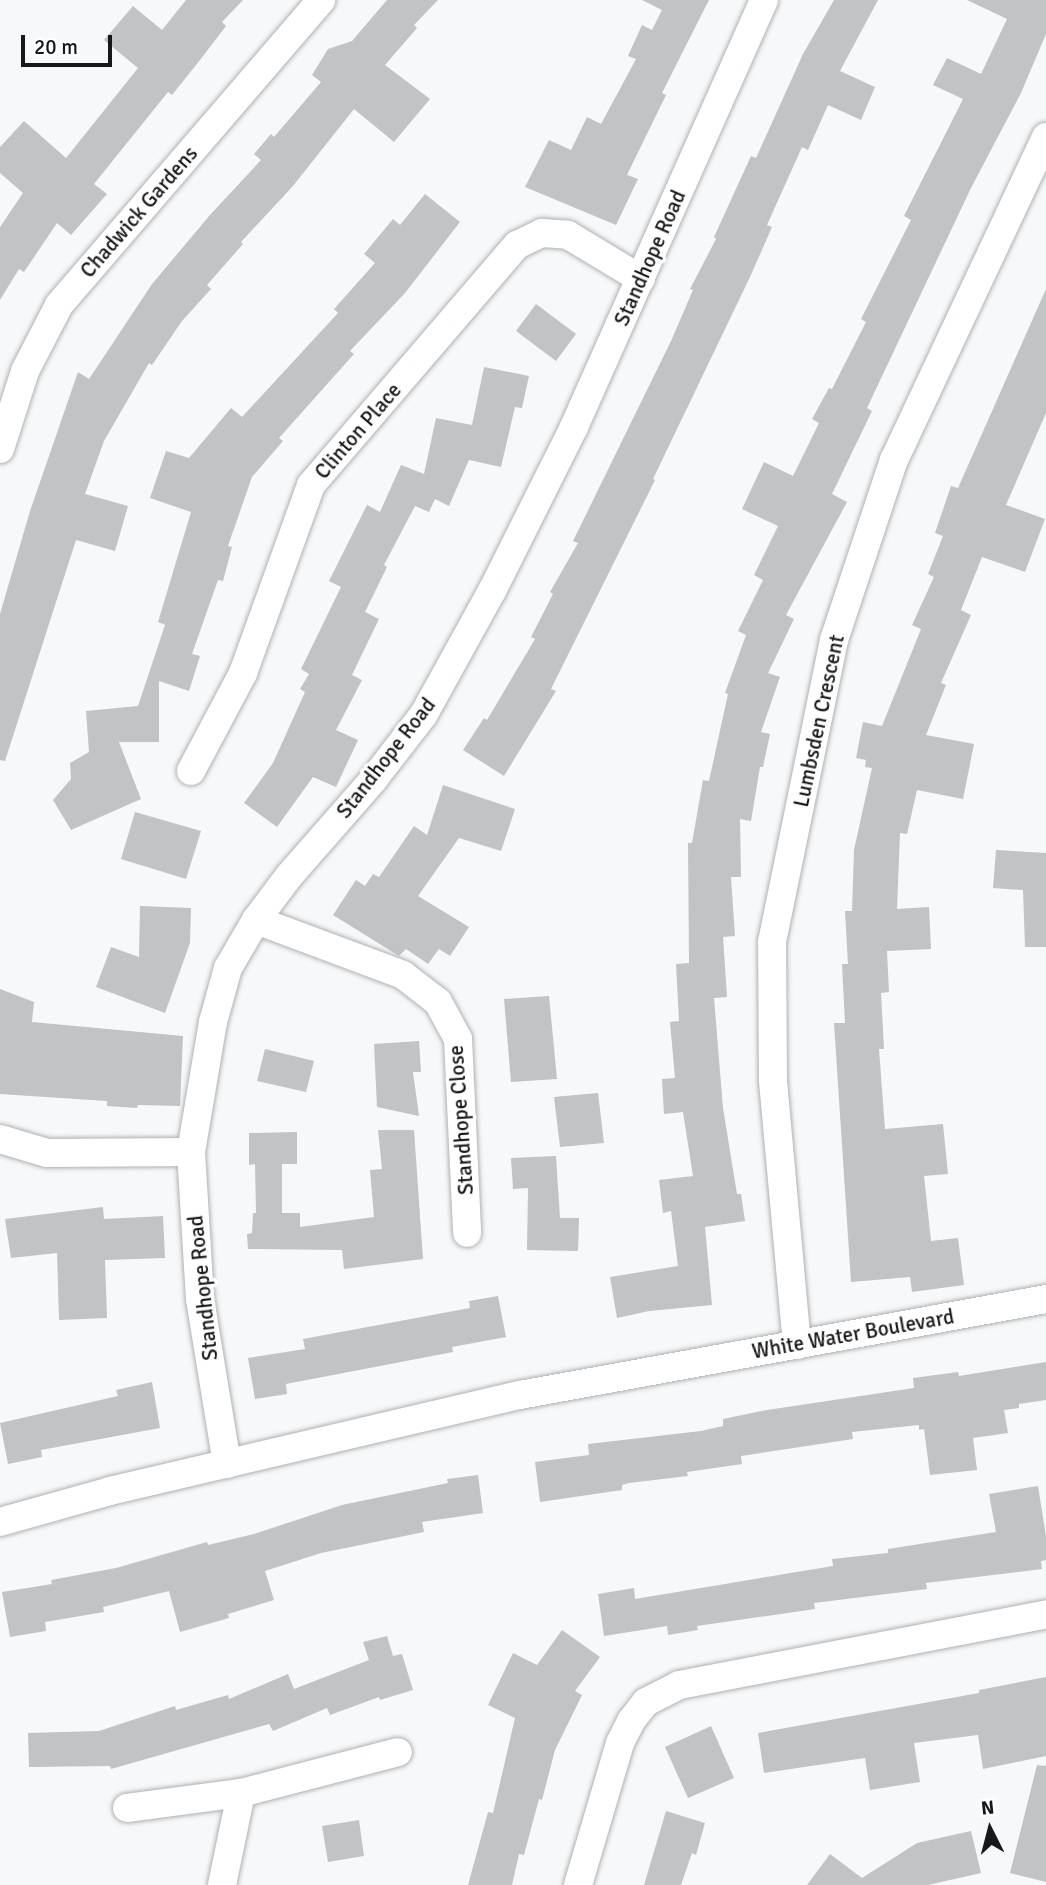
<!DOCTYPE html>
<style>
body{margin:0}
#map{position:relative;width:1046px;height:1885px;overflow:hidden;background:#f6f8fa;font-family:Signika,sans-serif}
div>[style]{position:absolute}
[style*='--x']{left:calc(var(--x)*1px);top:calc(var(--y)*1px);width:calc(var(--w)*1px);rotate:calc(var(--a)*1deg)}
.building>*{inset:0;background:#c1c3c5}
.roads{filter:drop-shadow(0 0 2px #afb1b3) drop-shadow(0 0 2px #afb1b3)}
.street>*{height:28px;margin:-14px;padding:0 14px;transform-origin:14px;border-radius:14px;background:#fff}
span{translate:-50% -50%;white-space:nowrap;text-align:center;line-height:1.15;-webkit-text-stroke:7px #fff;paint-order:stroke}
.street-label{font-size:21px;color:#171819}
.north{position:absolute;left:955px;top:1794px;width:70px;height:70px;-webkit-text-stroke:5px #fff;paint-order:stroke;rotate:354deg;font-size:19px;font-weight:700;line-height:28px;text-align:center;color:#171819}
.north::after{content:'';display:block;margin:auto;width:24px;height:32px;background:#171819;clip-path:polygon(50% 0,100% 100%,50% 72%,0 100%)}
.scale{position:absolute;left:21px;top:35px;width:91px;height:32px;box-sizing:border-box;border:4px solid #171819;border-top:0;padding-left:9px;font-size:21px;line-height:24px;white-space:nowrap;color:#171819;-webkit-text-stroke:5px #fff;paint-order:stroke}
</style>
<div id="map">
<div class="building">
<div style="clip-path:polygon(186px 0,243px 0,222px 22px,226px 26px,200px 60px,172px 95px,168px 92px,94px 184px,107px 194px,71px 235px,57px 223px,24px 272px,19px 269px,0 300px,0 227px,23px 193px,0 173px,0 147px,24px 121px,66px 158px,138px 68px,104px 40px,133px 6px,162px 30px)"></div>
<div style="clip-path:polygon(387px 0,438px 0,414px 25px,417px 28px,385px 65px,430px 99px,394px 142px,354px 109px,293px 186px,241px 242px,243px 244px,207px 285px,211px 289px,182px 321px,152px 365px,149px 363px,104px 441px,85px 494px,128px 506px,115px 551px,76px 540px,5px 761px,0 760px,0 614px,30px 511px,78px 372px,89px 379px,152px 284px,210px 215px,261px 160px,254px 154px,271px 134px,274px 137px,321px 82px,312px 75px,328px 49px,352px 41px)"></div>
<div style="clip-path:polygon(642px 0,709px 0,662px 93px,666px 95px,627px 175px,638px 179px,616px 225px,525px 187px,549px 140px,571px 150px,587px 117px,601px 124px,636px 59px,628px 56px,642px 25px,652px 30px,662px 10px)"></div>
<div style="clip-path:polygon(834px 0,878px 0,840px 71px,875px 87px,861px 120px,828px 105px,808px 150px,802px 147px,767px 225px,772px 227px,750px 277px,653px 479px,655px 480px,551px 689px,556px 691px,504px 776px,463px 750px,484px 718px,487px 720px,535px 639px,531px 637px,553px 594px,550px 592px,578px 543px,573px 541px,671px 341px,693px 290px,690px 289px,716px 239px,714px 237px,751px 156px,756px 158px,803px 54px)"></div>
<div style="clip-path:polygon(967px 0,1046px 0,1046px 34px,1021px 93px,971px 188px,867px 408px,872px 411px,832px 494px,847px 502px,786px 615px,794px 619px,768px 673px,780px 677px,761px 732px,770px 734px,763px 767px,760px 767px,751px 821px,740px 819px,741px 877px,731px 877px,735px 936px,723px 937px,727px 997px,714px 998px,723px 1108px,737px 1194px,741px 1194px,745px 1221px,705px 1227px,712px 1305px,649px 1311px,617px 1318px,610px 1277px,678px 1266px,671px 1211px,663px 1213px,659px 1180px,693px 1176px,683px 1112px,664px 1114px,662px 1079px,675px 1078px,670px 1022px,679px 1021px,676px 964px,689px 963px,688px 843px,692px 843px,703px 780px,709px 781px,728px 694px,725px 693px,746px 635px,738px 631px,763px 580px,754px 575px,778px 526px,742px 509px,764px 462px,793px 476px,819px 423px,812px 419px,829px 388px,832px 389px,866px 322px,861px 319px,911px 220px,904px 216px,963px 99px,933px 85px,947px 58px,981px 74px,1007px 19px)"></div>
<div style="clip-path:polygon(425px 194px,460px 222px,405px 293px,350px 351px,354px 354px,279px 438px,283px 441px,252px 477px,228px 546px,232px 547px,223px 581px,218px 580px,192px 654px,200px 656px,189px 691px,159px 681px,159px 742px,119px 742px,141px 799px,71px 830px,53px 800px,71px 779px,70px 763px,89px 752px,86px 711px,138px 706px,165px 625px,158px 622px,191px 512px,150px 498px,166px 451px,189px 458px,231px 408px,242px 417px,338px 313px,334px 309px,375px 263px,364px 254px,393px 219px,400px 225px)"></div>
<div style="clip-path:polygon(1046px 289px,1046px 413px,1006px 505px,1045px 519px,1025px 572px,982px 557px,961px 610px,971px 615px,941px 683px,946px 685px,926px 735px,974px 744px,963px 799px,917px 790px,907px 834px,900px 833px,897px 909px,929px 907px,931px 949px,887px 951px,889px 992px,881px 993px,884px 1049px,879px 1049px,885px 1129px,943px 1124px,948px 1174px,924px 1176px,931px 1241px,958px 1238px,964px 1285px,912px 1292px,910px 1277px,851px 1282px,834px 1023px,845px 1023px,842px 964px,848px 964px,845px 911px,852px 911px,854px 850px,872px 768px,865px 767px,866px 760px,856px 758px,863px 722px,882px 726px,921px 629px,912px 625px,934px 577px,928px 574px,943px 536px,935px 533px,951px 486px,958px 488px)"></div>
<div style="clip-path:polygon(536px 304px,576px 334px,556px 361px,516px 331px)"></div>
<div style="clip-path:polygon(484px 367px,529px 376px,522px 408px,515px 407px,501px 467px,469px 460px,449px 506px,435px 499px,429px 512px,415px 506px,384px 565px,387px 567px,365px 612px,379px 619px,352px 675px,362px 680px,336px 730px,358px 740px,336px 787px,313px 777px,277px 827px,244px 803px,273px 763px,305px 692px,300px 689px,309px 674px,301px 669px,341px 587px,329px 581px,367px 505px,380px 512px,401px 465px,424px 474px,436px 418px,472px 425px)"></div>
<div style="clip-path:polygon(443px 785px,515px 809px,501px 851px,459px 838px,418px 896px,469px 927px,450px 956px,439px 949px,428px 964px,406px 949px,399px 956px,333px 915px,356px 880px,365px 886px,373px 874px,379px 877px,414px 826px,427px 835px)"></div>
<div style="clip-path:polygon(135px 812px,201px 831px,186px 879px,121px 859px)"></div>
<div style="clip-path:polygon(996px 850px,1046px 853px,1046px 947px,1025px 947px,1023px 890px,993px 888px)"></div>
<div style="clip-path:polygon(140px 906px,191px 908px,190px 943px,165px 1013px,96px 987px,111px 947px,139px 957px)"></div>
<div style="clip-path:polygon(0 989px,34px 1002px,32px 1022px,183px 1036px,180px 1106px,138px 1105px,137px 1108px,107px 1106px,107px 1101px,0 1094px)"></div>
<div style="clip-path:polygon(549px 996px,557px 1079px,511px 1082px,504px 999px)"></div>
<div style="clip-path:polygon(419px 1041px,421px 1072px,413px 1072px,419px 1116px,377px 1107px,374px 1044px)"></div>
<div style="clip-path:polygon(265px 1049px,314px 1061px,306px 1092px,257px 1081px)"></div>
<div style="clip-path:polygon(598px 1093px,604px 1143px,560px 1147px,554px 1097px)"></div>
<div style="clip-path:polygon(378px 1130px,414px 1130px,423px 1259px,344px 1269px,342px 1250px,248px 1249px,247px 1234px,252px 1233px,253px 1213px,256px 1213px,255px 1164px,249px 1165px,249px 1133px,297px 1132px,297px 1164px,282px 1164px,282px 1213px,300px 1213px,300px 1227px,374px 1217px,370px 1170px,382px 1169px)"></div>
<div style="clip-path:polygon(556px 1156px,560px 1218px,579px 1218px,578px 1251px,527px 1250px,528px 1188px,513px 1189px,511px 1158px)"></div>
<div style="clip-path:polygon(103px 1207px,104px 1219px,163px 1216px,165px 1258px,105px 1260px,107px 1318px,59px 1320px,57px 1253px,11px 1258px,5px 1219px)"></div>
<div style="clip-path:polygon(498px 1296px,506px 1337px,452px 1347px,453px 1352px,286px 1384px,287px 1394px,255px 1399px,248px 1358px,305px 1349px,303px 1339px,470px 1308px,469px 1301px)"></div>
<div style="clip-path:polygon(1046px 1362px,1046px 1400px,1019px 1404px,1019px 1408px,1004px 1410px,1008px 1433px,973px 1438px,977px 1470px,930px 1475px,924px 1429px,919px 1430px,919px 1425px,852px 1432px,853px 1439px,741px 1456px,742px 1464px,687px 1472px,688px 1476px,629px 1483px,622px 1485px,622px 1490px,540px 1502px,535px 1462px,589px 1455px,588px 1444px,701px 1431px,723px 1426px,723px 1419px,767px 1410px,914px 1388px,913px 1378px,958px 1372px,959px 1376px)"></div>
<div style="clip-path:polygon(152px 1382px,160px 1428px,41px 1450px,42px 1457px,8px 1464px,0 1423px,118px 1396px,116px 1390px)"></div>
<div style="clip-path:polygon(478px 1475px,483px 1513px,422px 1522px,424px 1532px,321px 1553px,265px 1571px,274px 1600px,228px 1614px,229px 1618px,180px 1632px,169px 1591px,103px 1607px,104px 1612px,45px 1622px,46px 1631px,10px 1637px,2px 1592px,52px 1584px,51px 1580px,116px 1568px,207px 1542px,208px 1545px,254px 1534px,342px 1505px,448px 1483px,447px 1479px)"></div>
<div style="clip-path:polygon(1038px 1486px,1046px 1536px,1046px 1560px,1041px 1561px,1042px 1569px,926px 1583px,927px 1589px,814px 1603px,815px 1609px,697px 1626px,698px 1630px,668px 1635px,667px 1626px,604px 1636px,598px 1594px,634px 1588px,635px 1599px,833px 1566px,832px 1559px,888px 1553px,888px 1549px,996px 1532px,989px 1494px)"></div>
<div style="clip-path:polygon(562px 1630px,600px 1657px,575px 1691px,582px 1695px,555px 1750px,542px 1800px,539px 1799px,524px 1855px,519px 1854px,512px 1885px,468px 1885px,488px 1812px,493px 1813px,515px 1718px,488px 1705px,513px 1653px,537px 1665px)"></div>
<div style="clip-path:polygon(387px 1636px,393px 1656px,402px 1654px,413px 1690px,380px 1700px,379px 1697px,330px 1715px,327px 1708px,273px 1731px,269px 1724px,111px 1769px,110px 1766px,29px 1767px,28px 1733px,99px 1731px,175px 1706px,176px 1710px,228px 1695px,229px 1699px,288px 1674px,294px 1689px,369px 1660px,363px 1642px)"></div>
<div style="clip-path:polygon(1046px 1677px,1046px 1756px,983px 1769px,978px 1735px,914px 1743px,920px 1782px,870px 1790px,865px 1758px,764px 1773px,758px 1733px,979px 1693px,979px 1690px)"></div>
<div style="clip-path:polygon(711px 1726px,734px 1778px,688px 1798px,665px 1747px)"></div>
<div style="clip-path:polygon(1037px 1765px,1046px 1766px,1046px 1882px,1010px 1873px)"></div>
<div style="clip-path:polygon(666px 1811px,705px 1823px,696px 1855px,692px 1853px,681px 1885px,644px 1885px)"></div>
<div style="clip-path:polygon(359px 1820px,364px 1856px,328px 1862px,322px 1826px)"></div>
<div style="clip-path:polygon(971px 1831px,981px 1873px,928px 1885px,807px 1885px,830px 1854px,862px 1878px,917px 1843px)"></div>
</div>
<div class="roads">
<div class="street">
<div style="--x:0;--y:449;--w:82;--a:-72.2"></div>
<div style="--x:25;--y:371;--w:74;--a:-62.7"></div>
<div style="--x:59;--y:305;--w:402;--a:-49.3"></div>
<div style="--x:191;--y:771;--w:111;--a:-62"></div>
<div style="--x:243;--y:673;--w:200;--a:-70.1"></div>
<div style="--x:311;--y:485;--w:316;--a:-49.4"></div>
<div style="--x:517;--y:245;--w:28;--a:-26"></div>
<div style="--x:542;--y:233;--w:26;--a:4"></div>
<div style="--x:568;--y:235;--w:85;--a:31.1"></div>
<div style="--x:256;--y:920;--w:157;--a:20.5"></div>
<div style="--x:403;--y:975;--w:44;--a:37.6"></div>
<div style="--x:438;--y:1002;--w:42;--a:61.6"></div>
<div style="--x:458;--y:1039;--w:194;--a:87.3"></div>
<div style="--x:0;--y:1139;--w:49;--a:16.6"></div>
<div style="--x:47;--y:1153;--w:144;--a:-0.4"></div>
<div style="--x:797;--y:1345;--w:266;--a:-95.2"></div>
<div style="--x:773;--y:1080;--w:138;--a:-90.4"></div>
<div style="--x:772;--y:942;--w:308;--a:-78.4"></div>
<div style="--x:834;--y:640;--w:190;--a:-71.6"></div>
<div style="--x:894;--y:460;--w:357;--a:-64.8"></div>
<div style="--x:227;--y:1464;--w:167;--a:-99.3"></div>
<div style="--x:200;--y:1299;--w:147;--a:-93.5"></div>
<div style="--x:191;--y:1152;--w:132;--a:-80.4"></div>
<div style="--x:213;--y:1022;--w:56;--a:-74.5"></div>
<div style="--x:228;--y:968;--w:56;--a:-59.7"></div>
<div style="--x:256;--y:920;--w:55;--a:-53.1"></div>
<div style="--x:289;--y:876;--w:128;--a:-48.8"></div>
<div style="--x:373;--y:780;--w:83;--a:-52.3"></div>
<div style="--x:424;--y:714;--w:141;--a:-61.1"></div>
<div style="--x:492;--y:591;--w:183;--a:-63.4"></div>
<div style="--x:574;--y:427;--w:467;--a:-66"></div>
<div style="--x:0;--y:1522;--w:114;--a:-15.7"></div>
<div style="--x:110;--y:1491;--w:421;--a:-13.2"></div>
<div style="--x:520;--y:1395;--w:535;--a:-10.34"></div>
<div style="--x:127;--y:1808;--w:115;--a:-7.5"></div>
<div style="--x:241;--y:1793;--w:162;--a:-14.6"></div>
<div style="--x:222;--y:1885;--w:94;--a:-78.3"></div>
<div style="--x:578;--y:1885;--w:148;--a:-73.5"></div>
<div style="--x:620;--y:1743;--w:25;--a:-63"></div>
<div style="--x:631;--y:1721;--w:24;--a:-52"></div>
<div style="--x:646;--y:1702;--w:37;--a:-27"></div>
<div style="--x:679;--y:1685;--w:374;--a:-10.9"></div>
</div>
</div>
<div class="street-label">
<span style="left:139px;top:212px;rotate:-49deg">Chadwick Gardens</span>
<span style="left:650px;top:258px;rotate:-66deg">Standhope Road</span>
<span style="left:358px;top:431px;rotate:-49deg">Clinton Place</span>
<span style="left:819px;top:721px;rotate:-78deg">Lumbsden Crescent</span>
<span style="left:386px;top:758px;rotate:-52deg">Standhope Road</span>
<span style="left:461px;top:1120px;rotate:-94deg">Standhope Close</span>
<span style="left:203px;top:1288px;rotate:-96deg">Standhope Road</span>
<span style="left:853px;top:1334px;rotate:-10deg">White Water Boulevard</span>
</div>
<div class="north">N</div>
<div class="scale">20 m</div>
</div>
